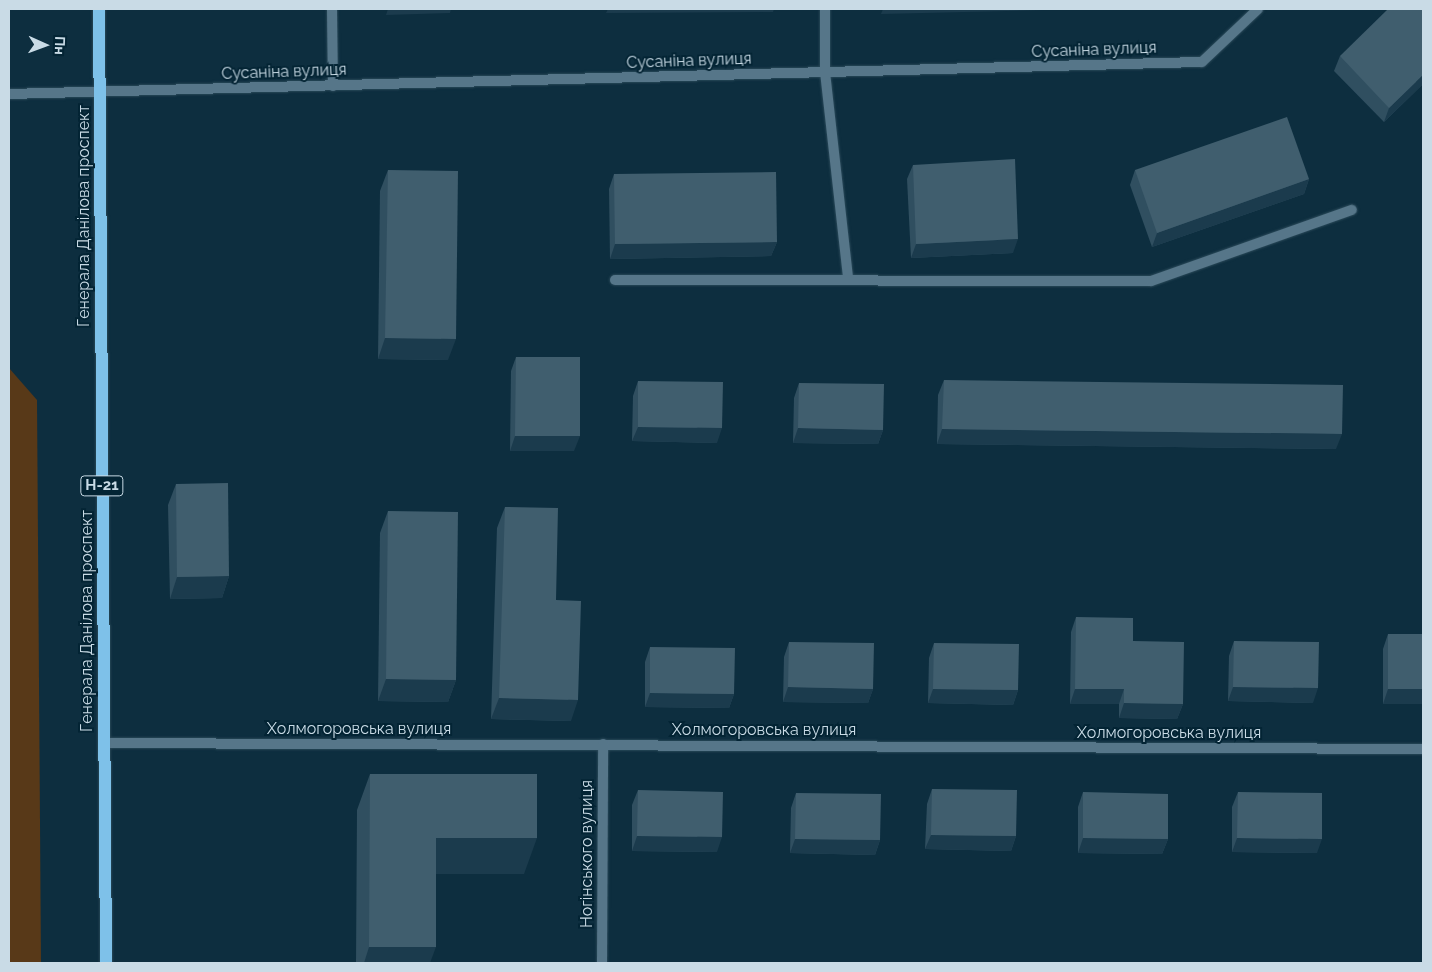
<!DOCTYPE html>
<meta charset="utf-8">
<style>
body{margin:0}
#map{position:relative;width:1432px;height:972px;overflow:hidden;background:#0d2e3f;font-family:Raleway,sans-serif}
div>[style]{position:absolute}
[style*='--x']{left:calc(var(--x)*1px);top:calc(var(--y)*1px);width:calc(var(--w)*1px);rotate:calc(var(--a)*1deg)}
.green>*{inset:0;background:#583918}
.roads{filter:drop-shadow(0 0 1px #2b4a5a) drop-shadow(0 0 1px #2b4a5a)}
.service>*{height:10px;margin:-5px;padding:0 5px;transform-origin:5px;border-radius:5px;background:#567689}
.minor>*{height:10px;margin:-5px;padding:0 5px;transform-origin:5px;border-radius:5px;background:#567689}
.primary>*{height:12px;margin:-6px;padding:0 6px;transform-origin:6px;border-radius:6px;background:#7ec1e9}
.wall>*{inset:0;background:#304f60}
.shaded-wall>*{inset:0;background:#1b3b4d}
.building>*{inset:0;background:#405e6e}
span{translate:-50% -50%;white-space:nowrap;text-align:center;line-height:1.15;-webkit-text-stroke:4px #032434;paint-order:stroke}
.shield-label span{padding:1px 4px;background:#032434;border:1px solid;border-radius:4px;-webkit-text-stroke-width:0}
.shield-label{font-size:15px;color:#c9dbe6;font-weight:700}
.street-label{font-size:16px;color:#c9dbe6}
.frame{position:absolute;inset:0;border:10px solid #c9dbe6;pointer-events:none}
.north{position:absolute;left:20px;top:20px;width:50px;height:50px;-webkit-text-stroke:4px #032434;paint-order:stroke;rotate:92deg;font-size:14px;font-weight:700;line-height:20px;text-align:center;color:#c9dbe6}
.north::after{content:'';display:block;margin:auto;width:18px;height:22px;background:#c9dbe6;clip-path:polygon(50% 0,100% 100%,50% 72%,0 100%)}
</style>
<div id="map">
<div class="green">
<div style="clip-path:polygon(9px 368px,37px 400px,41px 963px,9px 963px)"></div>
</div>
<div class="roads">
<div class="service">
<div style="--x:825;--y:9;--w:63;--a:90"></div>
<div style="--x:825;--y:72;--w:207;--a:83.6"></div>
<div style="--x:615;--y:280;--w:536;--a:0.11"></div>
<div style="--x:1151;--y:281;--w:213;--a:-19.5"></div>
</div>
<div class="minor">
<div style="--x:332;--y:9;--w:77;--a:89.3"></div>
<div style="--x:9;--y:94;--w:1193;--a:-1.54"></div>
<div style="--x:1202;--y:62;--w:77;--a:-43.4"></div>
<div style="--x:104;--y:743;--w:1319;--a:0.26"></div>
<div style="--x:602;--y:963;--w:219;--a:-89.7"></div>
</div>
<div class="primary">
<div style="--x:99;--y:9;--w:954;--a:89.58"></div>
</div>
</div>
<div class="wall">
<div style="clip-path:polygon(1340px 56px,1423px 84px,1384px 122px,1334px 71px)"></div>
<div style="clip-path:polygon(913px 165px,1013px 253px,911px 258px,907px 179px)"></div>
<div style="clip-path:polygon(388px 170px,448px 360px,378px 359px,380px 191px)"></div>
<div style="clip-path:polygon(1135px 170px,1309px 179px,1304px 194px,1152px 247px,1130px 185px)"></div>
<div style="clip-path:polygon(614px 174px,777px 242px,771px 256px,610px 259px,609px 189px)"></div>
<div style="clip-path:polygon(516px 357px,574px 451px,510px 451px,511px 371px)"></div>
<div style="clip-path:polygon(944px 380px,1336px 449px,937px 444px,938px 395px)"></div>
<div style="clip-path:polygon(638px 381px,717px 443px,632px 441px,633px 396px)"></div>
<div style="clip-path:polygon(799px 383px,883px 430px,878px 444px,793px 443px,794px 398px)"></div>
<div style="clip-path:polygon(176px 484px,229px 576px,222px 598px,170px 599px,168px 505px)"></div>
<div style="clip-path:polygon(505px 507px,556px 600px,571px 721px,491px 719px,497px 528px)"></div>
<div style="clip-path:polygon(388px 511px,456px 680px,448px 702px,378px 701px,380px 533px)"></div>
<div style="clip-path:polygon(1076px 617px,1133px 641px,1183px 704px,1177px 719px,1119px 718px,1119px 704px,1070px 704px,1071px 632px)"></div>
<div style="clip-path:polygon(1388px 634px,1423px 704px,1383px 704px,1383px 649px)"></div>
<div style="clip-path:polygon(1234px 641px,1313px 703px,1228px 701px,1229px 656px)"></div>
<div style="clip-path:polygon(789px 642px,873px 689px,868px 703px,783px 702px,784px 657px)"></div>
<div style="clip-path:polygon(934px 643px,1018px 690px,1013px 705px,928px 703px,929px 658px)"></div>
<div style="clip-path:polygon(650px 647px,734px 694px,729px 708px,645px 707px,645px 662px)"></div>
<div style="clip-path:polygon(370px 774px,524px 874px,436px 874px,430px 963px,356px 963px,357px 810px)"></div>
<div style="clip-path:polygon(932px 789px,1016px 836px,1011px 851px,925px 849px,927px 804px)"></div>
<div style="clip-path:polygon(638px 790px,717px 852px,632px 851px,632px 805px)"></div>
<div style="clip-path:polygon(1083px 792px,1168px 839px,1162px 854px,1078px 853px,1078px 807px)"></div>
<div style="clip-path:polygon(1238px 792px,1317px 853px,1232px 852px,1232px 807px)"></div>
<div style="clip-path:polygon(796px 793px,880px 840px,875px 855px,790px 853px,791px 808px)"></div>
</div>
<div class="shaded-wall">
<div style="clip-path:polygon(388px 9px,451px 9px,450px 13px,386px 15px)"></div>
<div style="clip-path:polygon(608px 9px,774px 9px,773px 12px,606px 13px)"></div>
<div style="clip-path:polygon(883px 9px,1045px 9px,1045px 10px,881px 14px)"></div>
<div style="clip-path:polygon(1423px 75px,1423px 84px,1384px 122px,1389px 108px)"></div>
<div style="clip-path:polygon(1309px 179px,1304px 194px,1152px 247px,1157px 233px)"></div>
<div style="clip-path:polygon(1018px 239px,1013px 253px,911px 258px,916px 244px)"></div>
<div style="clip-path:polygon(777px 242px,771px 256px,610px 259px,615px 244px)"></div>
<div style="clip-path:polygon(385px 338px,456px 339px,448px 360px,378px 359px)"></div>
<div style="clip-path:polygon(638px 427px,722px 428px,717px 443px,632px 441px)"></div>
<div style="clip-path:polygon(798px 428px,883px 430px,878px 444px,793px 443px)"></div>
<div style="clip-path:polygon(942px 429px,1342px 434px,1336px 449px,937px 444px)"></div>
<div style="clip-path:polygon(515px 436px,580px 436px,574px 451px,510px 451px)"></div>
<div style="clip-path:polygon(229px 576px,222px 598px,170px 599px,177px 577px)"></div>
<div style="clip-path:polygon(386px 679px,456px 680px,448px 702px,378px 701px)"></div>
<div style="clip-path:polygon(788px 687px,873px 689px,868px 703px,783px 702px)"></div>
<div style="clip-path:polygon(1233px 687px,1318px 688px,1313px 703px,1228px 701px)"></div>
<div style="clip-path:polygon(933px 689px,1018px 690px,1013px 705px,928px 703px)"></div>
<div style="clip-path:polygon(1075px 689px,1124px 689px,1119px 704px,1070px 704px)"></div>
<div style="clip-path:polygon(1388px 689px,1423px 689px,1423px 704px,1383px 704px)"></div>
<div style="clip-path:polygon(650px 693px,734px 694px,729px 708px,645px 707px)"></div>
<div style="clip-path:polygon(499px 698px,578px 700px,571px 721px,491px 719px)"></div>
<div style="clip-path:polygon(1124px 703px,1183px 704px,1177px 719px,1119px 718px)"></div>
<div style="clip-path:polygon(931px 835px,1016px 836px,1011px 851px,925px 849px)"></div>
<div style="clip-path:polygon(637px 836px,722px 837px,717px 852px,632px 851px)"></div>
<div style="clip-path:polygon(436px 838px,537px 838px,524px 874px,423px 874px)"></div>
<div style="clip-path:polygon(1083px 838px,1168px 839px,1162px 854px,1078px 853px)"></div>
<div style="clip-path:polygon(1237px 838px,1322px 839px,1317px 853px,1232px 852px)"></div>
<div style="clip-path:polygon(795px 839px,880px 840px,875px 855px,790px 853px)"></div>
<div style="clip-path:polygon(369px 947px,436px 947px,430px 963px,364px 963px)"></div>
</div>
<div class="building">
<div style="clip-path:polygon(1388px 9px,1423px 9px,1423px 75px,1389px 108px,1340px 56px)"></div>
<div style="clip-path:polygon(1287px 117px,1309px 179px,1157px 233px,1135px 170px)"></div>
<div style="clip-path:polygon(1015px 159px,1018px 239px,916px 244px,913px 165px)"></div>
<div style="clip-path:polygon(388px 170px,458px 171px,456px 339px,385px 338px)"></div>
<div style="clip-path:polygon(776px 172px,777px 242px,615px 244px,614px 174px)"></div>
<div style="clip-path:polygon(516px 357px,580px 357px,580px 436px,515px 436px)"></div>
<div style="clip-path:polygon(944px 380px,1343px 385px,1342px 434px,942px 429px)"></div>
<div style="clip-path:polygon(638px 381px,723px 382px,722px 428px,638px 427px)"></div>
<div style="clip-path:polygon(799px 383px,884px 384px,883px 430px,798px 428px)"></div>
<div style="clip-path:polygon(228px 483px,229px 576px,177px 577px,176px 484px)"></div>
<div style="clip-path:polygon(505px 507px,558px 508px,556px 600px,581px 601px,578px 700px,499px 698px)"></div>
<div style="clip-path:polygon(388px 511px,458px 512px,456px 680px,386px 679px)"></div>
<div style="clip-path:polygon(1076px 617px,1133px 618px,1133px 641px,1184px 642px,1183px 704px,1124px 703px,1124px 689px,1075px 689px)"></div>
<div style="clip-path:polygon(1388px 634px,1423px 634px,1423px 689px,1388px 689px)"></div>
<div style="clip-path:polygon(1234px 641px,1319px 642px,1318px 688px,1233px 687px)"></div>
<div style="clip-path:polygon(789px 642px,874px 643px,873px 689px,788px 687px)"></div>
<div style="clip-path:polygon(934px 643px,1019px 644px,1018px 690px,933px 689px)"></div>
<div style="clip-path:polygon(650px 647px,735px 648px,734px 694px,650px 693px)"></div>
<div style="clip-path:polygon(370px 774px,537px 774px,537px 838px,436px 838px,436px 947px,369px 947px)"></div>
<div style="clip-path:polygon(932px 789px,1017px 790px,1016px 836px,931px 835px)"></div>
<div style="clip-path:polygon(638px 790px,723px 792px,722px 837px,637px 836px)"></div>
<div style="clip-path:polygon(1083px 792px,1168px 794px,1168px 839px,1083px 838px)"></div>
<div style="clip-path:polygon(1238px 792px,1322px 793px,1322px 839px,1237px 838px)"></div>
<div style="clip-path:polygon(796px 793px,881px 794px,880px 840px,795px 839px)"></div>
</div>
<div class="shield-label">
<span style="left:102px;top:486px">Н-21</span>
</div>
<div class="street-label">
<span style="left:1094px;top:50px;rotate:-2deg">Сусаніна вулиця</span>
<span style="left:689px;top:61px;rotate:-2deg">Сусаніна вулиця</span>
<span style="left:284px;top:72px;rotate:-2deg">Сусаніна вулиця</span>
<span style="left:84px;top:216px;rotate:-90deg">Генерала Данілова проспект</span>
<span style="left:87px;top:621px;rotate:-90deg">Генерала Данілова проспект</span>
<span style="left:359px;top:729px">Холмогоровська вулиця</span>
<span style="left:764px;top:730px">Холмогоровська вулиця</span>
<span style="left:1169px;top:733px">Холмогоровська вулиця</span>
<span style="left:587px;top:854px;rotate:-90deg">Ногінського вулиця</span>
</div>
<div class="frame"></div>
<div class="north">Пн</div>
</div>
